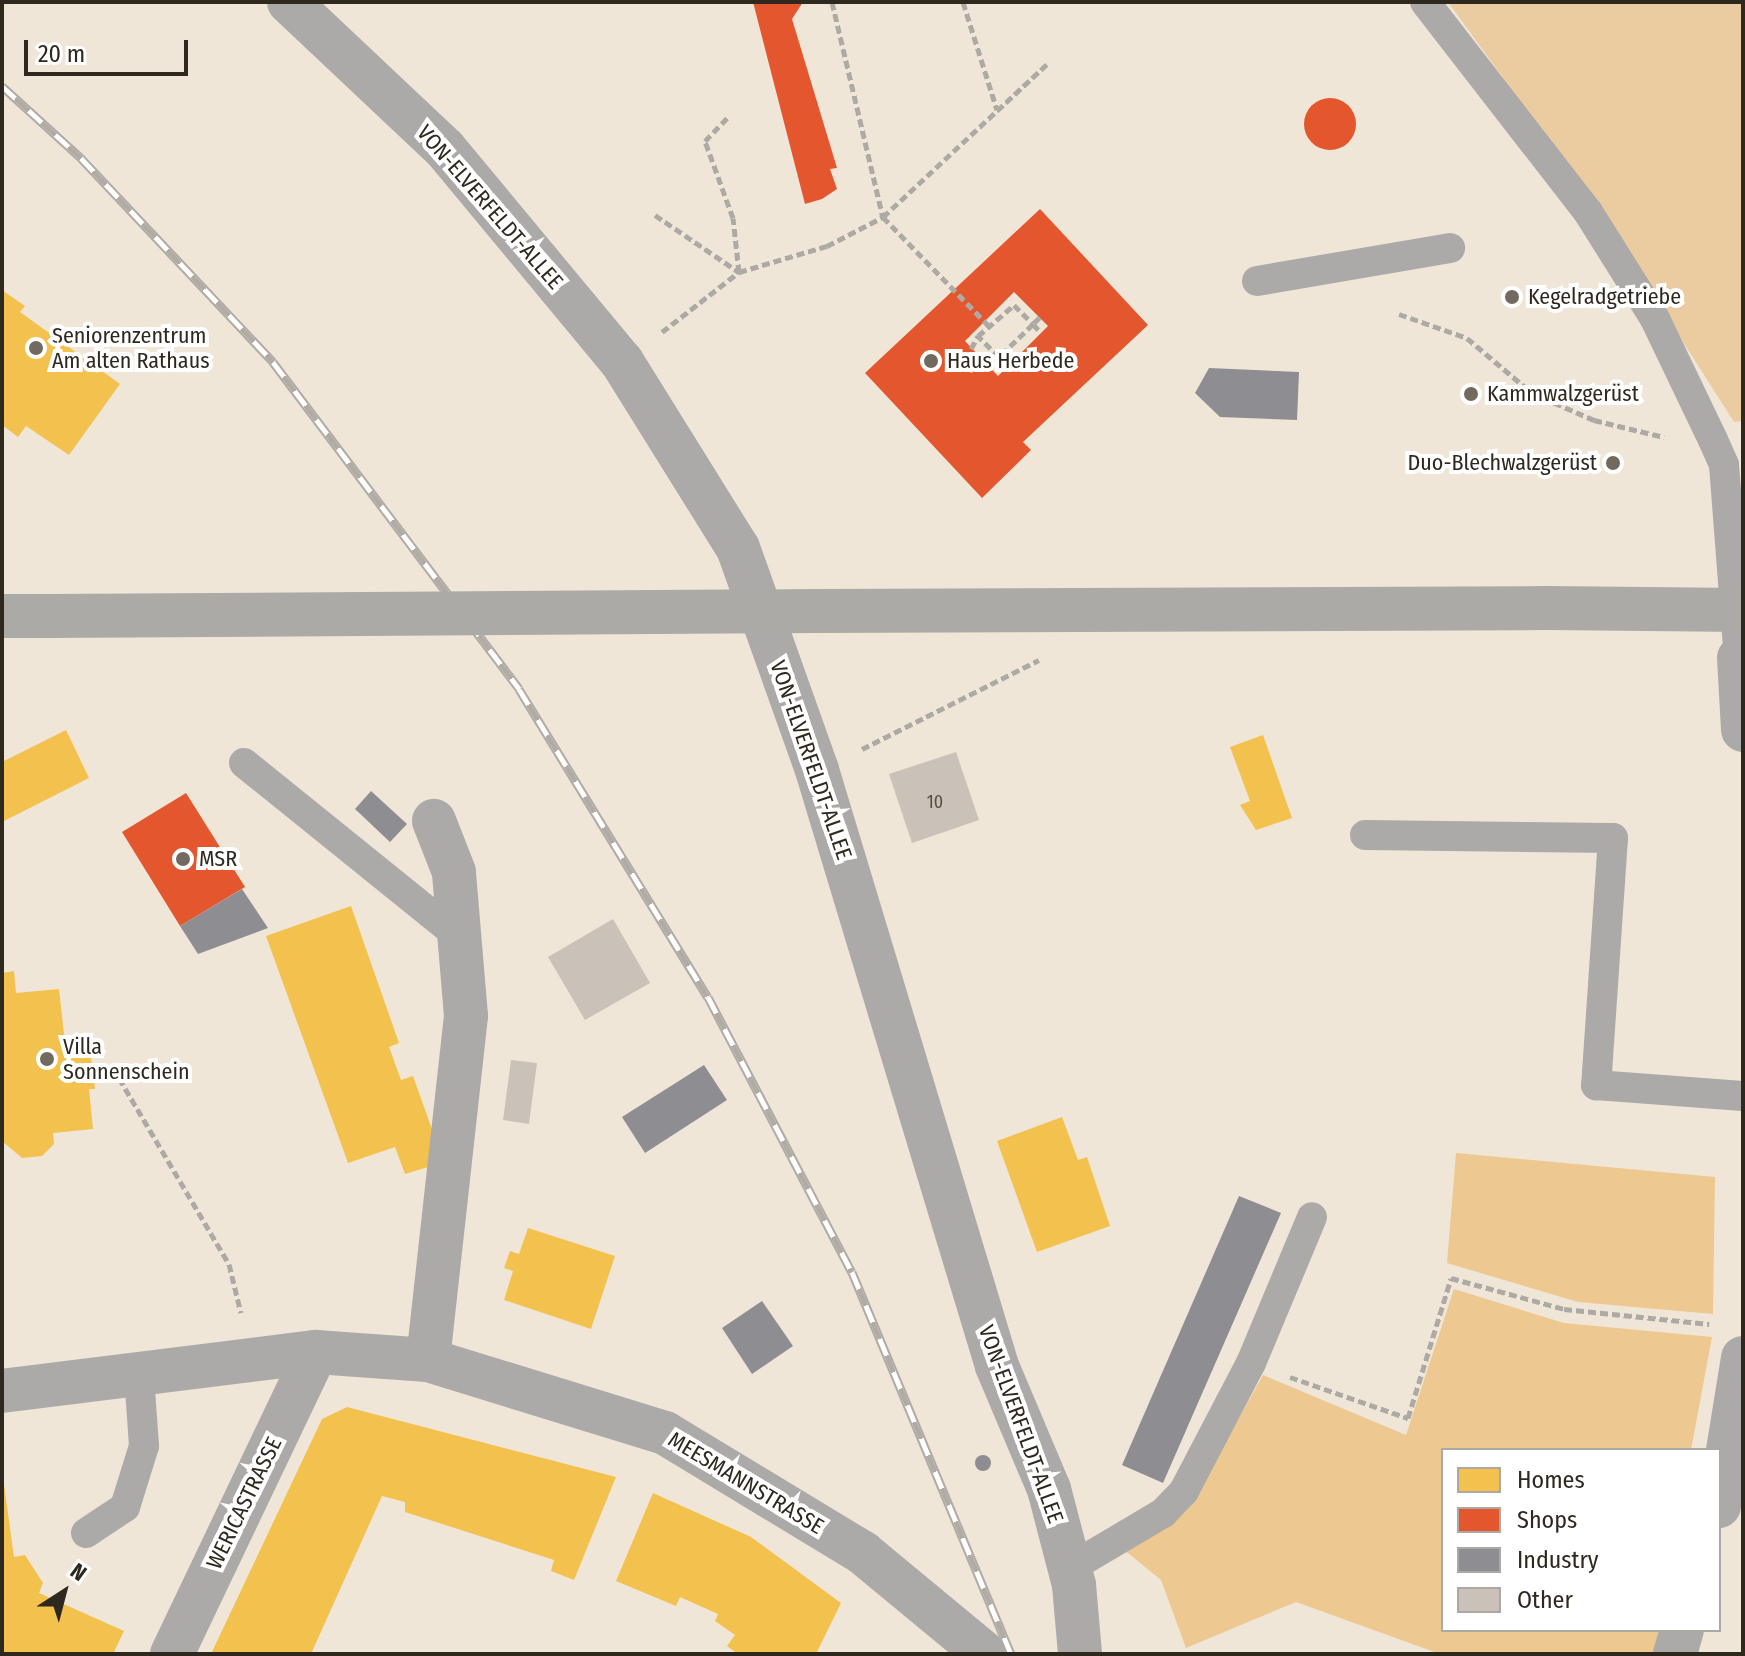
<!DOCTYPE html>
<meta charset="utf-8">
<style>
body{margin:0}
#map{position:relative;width:1745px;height:1656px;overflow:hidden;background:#f0e6d8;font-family:"Fira Sans Condensed",sans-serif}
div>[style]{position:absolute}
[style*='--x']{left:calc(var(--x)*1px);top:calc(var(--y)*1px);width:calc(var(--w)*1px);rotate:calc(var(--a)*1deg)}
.green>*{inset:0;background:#ebcca0}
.forest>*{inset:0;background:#edc890}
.homes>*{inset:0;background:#f2c14e}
.shops>*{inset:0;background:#e4572e}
.round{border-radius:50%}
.industry>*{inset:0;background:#8d8d92}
.building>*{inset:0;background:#cac2b8}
.path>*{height:5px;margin-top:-2.5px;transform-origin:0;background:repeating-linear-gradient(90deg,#adaaa5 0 8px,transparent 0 12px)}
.service>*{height:30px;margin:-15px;padding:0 15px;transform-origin:15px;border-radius:15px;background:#acaaa9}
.minor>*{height:44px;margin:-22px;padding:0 22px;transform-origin:22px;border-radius:22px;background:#acaaa9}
.secondary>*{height:44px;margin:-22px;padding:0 22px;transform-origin:22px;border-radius:22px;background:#acaaa7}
.rail>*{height:9px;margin-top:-4.5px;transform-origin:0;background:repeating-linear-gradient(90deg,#fff 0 18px,#b0aba5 0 36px);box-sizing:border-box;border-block:2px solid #b0aba5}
.secondary-bridge>*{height:44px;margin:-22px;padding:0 22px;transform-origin:22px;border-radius:22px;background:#acaaa7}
.dots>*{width:22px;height:22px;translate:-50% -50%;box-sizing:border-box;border:4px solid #fff;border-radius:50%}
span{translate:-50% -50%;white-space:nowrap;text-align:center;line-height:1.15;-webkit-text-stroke:8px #fff;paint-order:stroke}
.number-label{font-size:18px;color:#564e44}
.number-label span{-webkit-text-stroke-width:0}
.street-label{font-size:22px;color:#2f281e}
.poi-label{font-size:22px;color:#2f281e}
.left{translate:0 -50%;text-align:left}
.right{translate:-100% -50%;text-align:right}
.frame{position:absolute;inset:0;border:4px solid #2f281e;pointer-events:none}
.legend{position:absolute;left:1441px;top:1448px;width:280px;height:184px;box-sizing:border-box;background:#fff;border:2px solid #aca9a5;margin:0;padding:10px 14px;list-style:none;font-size:24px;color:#2f281e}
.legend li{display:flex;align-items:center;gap:16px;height:40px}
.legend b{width:40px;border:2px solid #aca9a5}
.north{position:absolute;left:24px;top:1552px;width:80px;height:80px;-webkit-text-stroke:6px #fff;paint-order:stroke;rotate:36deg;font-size:22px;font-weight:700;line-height:32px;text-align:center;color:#2f281e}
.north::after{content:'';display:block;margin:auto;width:28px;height:36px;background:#2f281e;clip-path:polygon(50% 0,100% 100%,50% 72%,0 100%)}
.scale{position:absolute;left:24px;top:40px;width:164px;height:36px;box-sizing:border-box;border:4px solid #2f281e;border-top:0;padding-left:10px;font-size:24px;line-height:28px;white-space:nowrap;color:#2f281e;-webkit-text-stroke:6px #fff;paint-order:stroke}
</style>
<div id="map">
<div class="green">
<div style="clip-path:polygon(1448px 2px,1743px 2px,1743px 421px,1734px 422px,1599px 210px)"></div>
</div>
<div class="forest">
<div style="clip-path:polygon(1456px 1153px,1715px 1177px,1713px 1314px,1578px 1302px,1447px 1263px)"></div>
<div style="clip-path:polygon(1454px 1289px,1564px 1323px,1712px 1337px,1691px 1450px,1443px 1450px,1443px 1630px,1659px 1630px,1654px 1654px,1440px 1654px,1296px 1602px,1186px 1648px,1161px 1580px,1123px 1549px,1196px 1495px,1263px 1375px,1406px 1435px)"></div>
</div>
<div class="homes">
<div style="clip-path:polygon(2px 290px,25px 306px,20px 312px,120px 384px,69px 455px,26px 426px,18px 437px,2px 425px)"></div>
<div style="clip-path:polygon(66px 730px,89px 778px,2px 822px,2px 762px)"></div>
<div style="clip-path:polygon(1263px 735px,1292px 818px,1256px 830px,1240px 805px,1250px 801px,1230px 747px)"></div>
<div style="clip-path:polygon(351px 906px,399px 1043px,389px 1047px,401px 1080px,413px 1076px,433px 1132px,428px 1167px,405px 1174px,395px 1147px,348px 1163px,266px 936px)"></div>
<div style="clip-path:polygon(14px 971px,16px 993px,59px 989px,65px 1043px,89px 1041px,95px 1089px,89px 1089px,93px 1129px,53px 1133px,54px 1144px,42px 1156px,22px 1158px,2px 1141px,2px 973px)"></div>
<div style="clip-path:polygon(1062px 1117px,1078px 1160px,1087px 1157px,1110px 1226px,1037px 1252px,997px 1141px)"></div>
<div style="clip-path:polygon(528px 1228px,615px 1256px,591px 1329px,504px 1300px,513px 1271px,504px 1268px,510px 1251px,519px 1254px)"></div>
<div style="clip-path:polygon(347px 1407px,616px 1477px,574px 1580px,551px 1571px,554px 1560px,405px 1512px,405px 1502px,382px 1496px,311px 1654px,211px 1654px,322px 1419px)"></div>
<div style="clip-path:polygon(2px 1470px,14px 1557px,25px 1555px,43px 1583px,39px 1593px,124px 1631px,113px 1654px,2px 1654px)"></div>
<div style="clip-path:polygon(653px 1493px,751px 1537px,841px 1603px,816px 1654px,738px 1654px,727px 1646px,735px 1635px,715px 1621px,718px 1614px,680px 1597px,676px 1606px,616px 1581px)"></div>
</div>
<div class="shops">
<div style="clip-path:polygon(753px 2px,803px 2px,792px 19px,837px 168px,830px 169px,837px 189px,822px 199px,805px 204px)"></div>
<div class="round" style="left:1304px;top:98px;width:52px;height:52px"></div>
<div style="clip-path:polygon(evenodd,1040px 209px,1148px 325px,1023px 442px,1031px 450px,982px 498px,865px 373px,1040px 209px,1014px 292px,1048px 326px,998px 376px,965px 341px,1014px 292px)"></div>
<div style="clip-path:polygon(186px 793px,245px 887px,180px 926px,122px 832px)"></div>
</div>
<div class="industry">
<div style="clip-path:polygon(1209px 368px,1299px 372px,1297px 420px,1220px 417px,1195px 393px)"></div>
<div style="clip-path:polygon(371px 791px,407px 824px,390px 842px,355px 809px)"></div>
<div style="clip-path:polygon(242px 889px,268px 928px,198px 954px,180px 926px)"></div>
<div style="clip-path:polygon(704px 1065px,727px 1100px,645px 1153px,622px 1117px)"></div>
<div style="clip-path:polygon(1239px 1196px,1281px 1213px,1163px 1483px,1122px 1465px)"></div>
<div style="clip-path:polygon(762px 1301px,793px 1346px,752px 1374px,722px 1328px)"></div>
<div class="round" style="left:975px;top:1455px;width:16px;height:16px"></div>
</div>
<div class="building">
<div style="clip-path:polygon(956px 752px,979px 820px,912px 843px,889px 774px)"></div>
<div style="clip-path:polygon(613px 919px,650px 983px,585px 1020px,548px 957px)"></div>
<div style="clip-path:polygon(511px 1060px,537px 1063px,529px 1124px,503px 1120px)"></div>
</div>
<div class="path">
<div style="--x:832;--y:2;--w:221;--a:76.7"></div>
<div style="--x:883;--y:217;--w:152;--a:45.8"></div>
<div style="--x:963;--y:2;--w:113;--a:72.5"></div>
<div style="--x:655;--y:215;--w:102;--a:34.2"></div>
<div style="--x:739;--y:272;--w:92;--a:-16.5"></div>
<div style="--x:827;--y:246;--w:63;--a:-27.4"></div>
<div style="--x:883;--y:217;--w:224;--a:-43"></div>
<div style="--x:1014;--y:305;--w:27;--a:45"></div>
<div style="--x:1033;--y:324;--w:47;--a:135.9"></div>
<div style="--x:999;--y:357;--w:30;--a:-135"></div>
<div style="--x:978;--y:336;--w:48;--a:-40.7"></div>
<div style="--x:1399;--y:314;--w:72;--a:19.4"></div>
<div style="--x:1467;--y:338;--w:85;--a:40.2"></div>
<div style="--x:1532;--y:393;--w:68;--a:23.5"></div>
<div style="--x:1594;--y:420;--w:72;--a:13.7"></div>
<div style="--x:1040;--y:317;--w:10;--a:135"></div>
<div style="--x:1033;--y:324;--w:12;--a:48"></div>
<div style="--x:662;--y:332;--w:98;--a:-37.9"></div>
<div style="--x:739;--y:272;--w:54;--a:-96.3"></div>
<div style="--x:733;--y:218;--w:82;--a:-110"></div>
<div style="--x:705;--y:141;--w:36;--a:-46"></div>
<div style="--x:971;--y:349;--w:15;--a:-62"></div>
<div style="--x:862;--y:749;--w:198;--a:-26.7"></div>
<div style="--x:93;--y:1074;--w:26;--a:9"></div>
<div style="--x:119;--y:1078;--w:216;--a:59.4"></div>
<div style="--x:229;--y:1264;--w:50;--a:76.2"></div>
<div style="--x:1290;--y:1377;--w:125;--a:19.2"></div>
<div style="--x:1408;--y:1418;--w:146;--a:-72.9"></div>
<div style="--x:1451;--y:1278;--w:117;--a:15.3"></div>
<div style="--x:1564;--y:1309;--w:146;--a:5.9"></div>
</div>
<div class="service">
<div style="--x:1425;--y:2;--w:266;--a:52.2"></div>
<div style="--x:1588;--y:212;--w:126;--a:57.9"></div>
<div style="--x:1655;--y:319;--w:134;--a:64.4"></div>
<div style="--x:1713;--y:440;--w:27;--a:66"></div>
<div style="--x:1724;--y:465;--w:194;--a:85.6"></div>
<div style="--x:1257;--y:281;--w:196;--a:-9.7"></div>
<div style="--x:244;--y:763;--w:282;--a:38.9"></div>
<div style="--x:1365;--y:835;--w:248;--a:0.7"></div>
<div style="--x:1613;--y:838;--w:248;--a:93.9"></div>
<div style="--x:1596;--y:1085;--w:147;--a:4.3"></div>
<div style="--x:86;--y:1533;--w:47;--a:-33.7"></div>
<div style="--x:125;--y:1507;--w:64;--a:-72.7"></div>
<div style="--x:144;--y:1446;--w:71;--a:-94"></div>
<div style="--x:1070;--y:1568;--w:108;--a:-30.6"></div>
<div style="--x:1163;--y:1513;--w:30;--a:-46"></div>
<div style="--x:1184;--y:1491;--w:144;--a:-62.4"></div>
<div style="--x:1251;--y:1363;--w:158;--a:-67.3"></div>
</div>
<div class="minor">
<div style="--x:289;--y:2;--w:214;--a:43.3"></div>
<div style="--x:445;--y:149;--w:277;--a:50.3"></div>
<div style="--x:622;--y:362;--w:219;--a:58.1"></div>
<div style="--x:738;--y:548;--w:236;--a:70.4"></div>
<div style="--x:817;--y:770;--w:623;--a:73.19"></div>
<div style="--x:997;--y:1366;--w:134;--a:67.1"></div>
<div style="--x:1049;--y:1489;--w:99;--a:75.4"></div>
<div style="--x:1074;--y:1585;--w:69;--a:85"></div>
<div style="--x:1739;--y:658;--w:72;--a:86.8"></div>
<div style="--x:428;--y:1360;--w:346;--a:-83.7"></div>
<div style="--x:466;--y:1016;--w:144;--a:-94.8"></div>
<div style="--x:454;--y:872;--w:55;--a:-111.4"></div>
<div style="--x:2;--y:1391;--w:316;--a:-7.1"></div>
<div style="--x:316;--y:1352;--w:112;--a:4.1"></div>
<div style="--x:428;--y:1360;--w:248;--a:17.1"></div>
<div style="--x:665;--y:1433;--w:232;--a:31.2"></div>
<div style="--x:863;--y:1553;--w:158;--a:39.6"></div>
<div style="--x:1719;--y:1506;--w:150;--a:-80.8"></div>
<div style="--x:172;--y:1654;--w:335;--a:-64.5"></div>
<div style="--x:1675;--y:1654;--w:25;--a:-74"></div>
</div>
<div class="secondary">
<div style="--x:815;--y:611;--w:732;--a:-0.23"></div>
<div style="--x:2;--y:616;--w:45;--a:0"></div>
</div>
<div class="rail">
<div style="--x:2;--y:86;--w:107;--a:42.3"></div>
<div style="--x:81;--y:158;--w:280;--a:46.7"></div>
<div style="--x:273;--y:362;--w:409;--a:53"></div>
<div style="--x:519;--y:689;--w:361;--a:58.5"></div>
<div style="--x:708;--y:997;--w:310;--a:62.4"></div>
<div style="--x:852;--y:1272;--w:414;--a:67.4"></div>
</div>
<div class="secondary-bridge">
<div style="--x:1547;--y:608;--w:196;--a:0.6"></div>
<div style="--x:47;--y:616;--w:768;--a:-0.37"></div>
</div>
<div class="dots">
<div style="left:1512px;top:297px;background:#736a5f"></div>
<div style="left:36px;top:348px;background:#736a5f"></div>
<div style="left:931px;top:361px;background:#736a5f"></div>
<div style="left:1471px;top:394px;background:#736a5f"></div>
<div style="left:1613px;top:463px;background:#736a5f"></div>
<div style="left:183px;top:859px;background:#736a5f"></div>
<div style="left:47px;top:1059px;background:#736a5f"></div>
</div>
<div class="number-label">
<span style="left:935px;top:802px">10</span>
</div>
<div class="street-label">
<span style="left:490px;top:207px;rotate:49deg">VON-ELVERFELDT-ALLEE</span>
<span style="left:811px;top:760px;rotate:71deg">VON-ELVERFELDT-ALLEE</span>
<span style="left:1021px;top:1424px;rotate:70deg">VON-ELVERFELDT-ALLEE</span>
<span style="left:746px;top:1483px;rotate:31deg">MEESMANNSTRASSE</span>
<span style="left:244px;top:1503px;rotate:-64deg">WERICASTRASSE</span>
</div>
<div class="poi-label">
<span class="left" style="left:1528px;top:297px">Kegelradgetriebe</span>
<span class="left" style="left:52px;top:348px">Seniorenzentrum<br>Am alten Rathaus</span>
<span class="left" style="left:947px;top:361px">Haus Herbede</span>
<span class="left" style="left:1487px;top:394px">Kammwalzgerüst</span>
<span class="right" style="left:1597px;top:463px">Duo-Blechwalzgerüst</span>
<span class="left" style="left:199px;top:859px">MSR</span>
<span class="left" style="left:63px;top:1059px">Villa<br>Sonnenschein</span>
</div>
<div class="frame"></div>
<ul class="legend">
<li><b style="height:22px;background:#f2c14e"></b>Homes</li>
<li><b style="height:22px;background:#e4572e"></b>Shops</li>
<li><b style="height:22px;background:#8d8d92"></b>Industry</li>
<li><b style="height:22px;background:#cac2b8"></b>Other</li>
</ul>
<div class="north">N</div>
<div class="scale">20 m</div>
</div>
